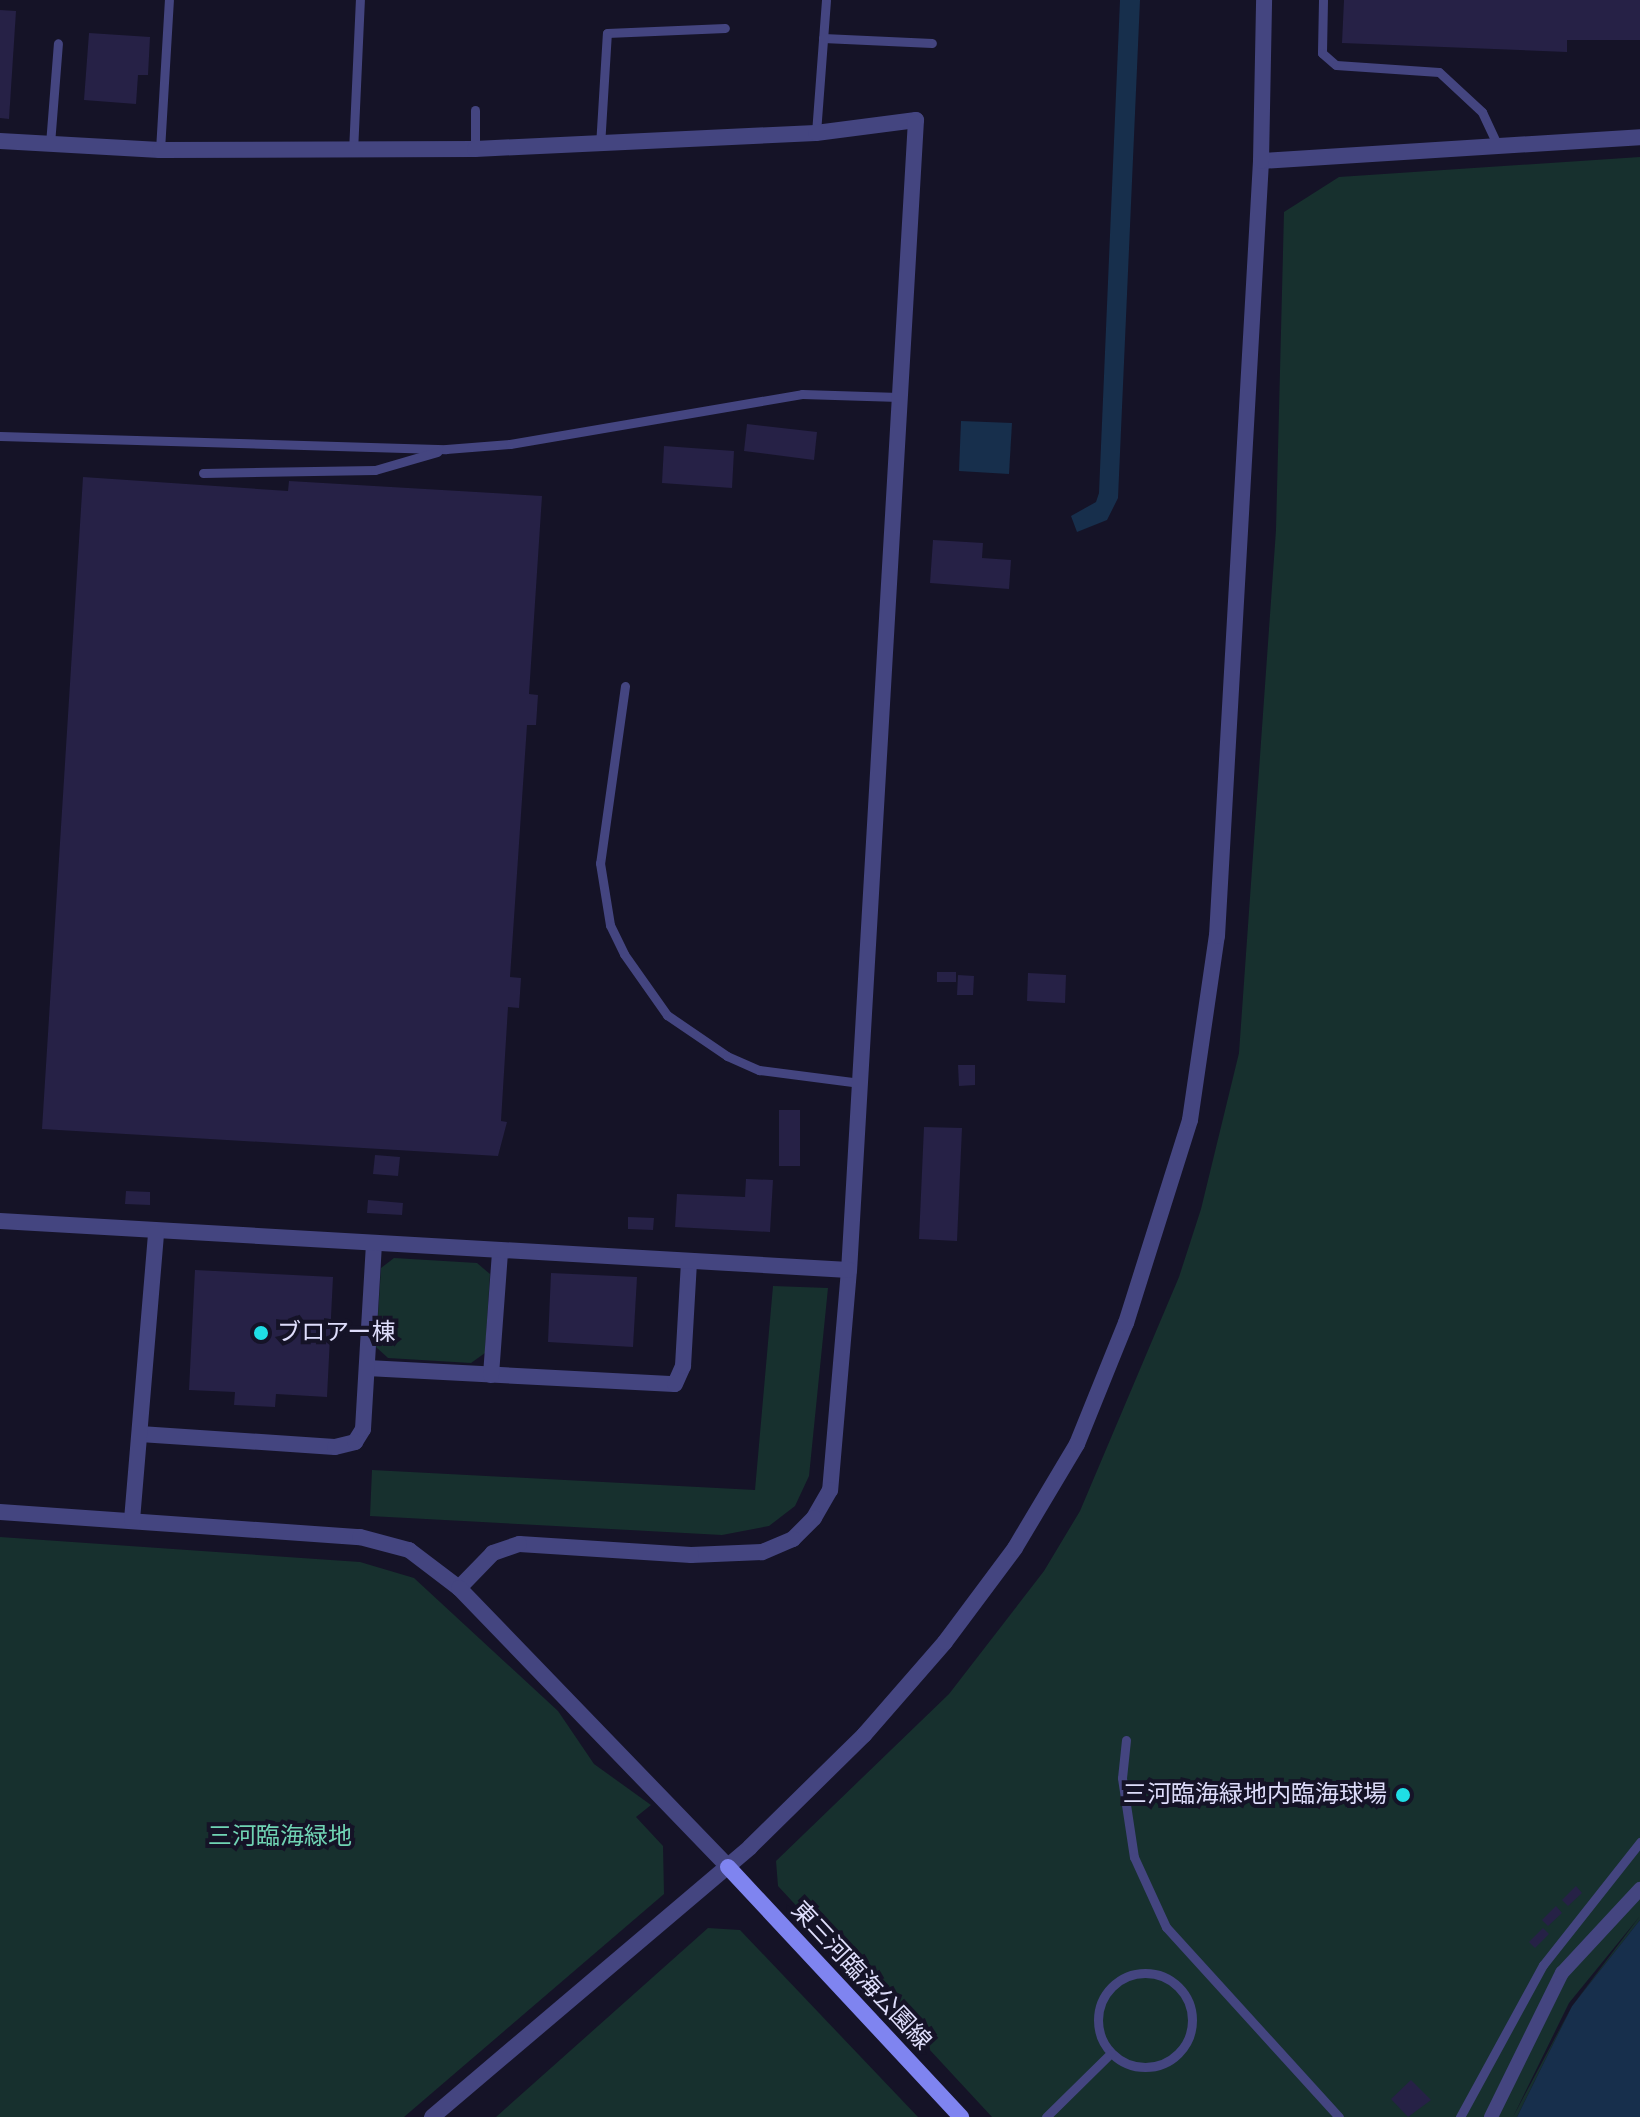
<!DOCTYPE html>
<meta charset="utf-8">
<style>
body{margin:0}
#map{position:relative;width:1640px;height:2117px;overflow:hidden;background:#151327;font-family:"Roboto Condensed","Noto Sans JP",sans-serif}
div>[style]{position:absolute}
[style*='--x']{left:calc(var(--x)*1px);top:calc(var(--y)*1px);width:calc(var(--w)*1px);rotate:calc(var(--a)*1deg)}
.green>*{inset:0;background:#17302e}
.water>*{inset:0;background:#172f4c}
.pier>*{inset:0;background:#151327}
.building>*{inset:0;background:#262146}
.service>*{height:9px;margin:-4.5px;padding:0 4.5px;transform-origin:4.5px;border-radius:4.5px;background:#444580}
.service>.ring{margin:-4.5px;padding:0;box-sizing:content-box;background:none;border:9px solid #444580;border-radius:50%}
.pedestrian>*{height:14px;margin:-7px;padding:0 7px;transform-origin:7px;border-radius:7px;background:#444580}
.minor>*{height:16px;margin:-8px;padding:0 8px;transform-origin:8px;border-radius:8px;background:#444580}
.tertiary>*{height:16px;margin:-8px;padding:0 8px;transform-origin:8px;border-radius:8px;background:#444580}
.secondary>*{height:16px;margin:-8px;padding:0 8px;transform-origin:8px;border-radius:8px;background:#7f84f0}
.dots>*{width:22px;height:22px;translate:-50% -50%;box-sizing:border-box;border:4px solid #151327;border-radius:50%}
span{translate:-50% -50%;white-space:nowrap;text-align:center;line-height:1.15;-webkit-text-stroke:8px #151327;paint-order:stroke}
.poi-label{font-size:24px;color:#deddfb}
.left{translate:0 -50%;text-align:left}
.right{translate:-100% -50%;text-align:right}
.park-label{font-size:24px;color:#70d4b4}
.street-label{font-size:24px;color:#deddfb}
</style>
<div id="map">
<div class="green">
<div style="clip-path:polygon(1640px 157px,1640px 1920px,1572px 2006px,1517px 2117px,992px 2117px,778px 1886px,776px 1861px,949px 1694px,1044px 1571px,1080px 1511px,1179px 1277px,1201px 1209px,1239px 1053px,1276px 530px,1284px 212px,1339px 177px)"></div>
<div style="clip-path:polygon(394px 1258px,477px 1263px,490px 1274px,485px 1353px,471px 1363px,388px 1358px,376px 1347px,381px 1268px)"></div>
<div style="clip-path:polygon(773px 1286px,828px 1288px,809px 1476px,795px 1506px,769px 1526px,722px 1535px,370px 1516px,372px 1470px,755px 1490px)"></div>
<div style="clip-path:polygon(0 1537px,360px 1562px,414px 1578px,558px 1711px,594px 1764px,651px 1805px,636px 1817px,663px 1846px,664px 1894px,404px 2117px,0 2117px)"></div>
<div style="clip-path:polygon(708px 1928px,740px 1930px,918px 2117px,496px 2117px)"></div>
</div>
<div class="water">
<div style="clip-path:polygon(1120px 0,1140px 0,1118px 498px,1107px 520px,1077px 532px,1071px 516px,1096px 502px,1099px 493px)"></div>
<div style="clip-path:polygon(961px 421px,1012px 423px,1009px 474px,959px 471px)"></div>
<div style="clip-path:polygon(1640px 1920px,1640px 2117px,1517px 2117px,1572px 2006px)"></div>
</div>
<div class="pier">
<div style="clip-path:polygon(1640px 1916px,1572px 2006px,1513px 2117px,1569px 2003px)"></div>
</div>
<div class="building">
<div style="clip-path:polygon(1344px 0,1640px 0,1640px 40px,1567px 40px,1567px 52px,1342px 43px)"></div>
<div style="clip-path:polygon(0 10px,16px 11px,9px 119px,0 118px)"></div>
<div style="clip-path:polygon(89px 33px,150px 37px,148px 75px,138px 75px,136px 104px,84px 100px)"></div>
<div style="clip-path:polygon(747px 424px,817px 432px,814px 460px,744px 451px)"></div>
<div style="clip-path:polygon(664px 446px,734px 451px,732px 488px,662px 483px)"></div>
<div style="clip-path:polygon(83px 477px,288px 491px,289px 481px,542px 496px,529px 694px,538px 695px,536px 725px,527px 725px,510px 977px,521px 978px,519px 1008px,508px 1007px,501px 1121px,507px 1122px,498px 1156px,42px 1129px)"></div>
<div style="clip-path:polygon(933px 540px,983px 543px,982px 558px,1011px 560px,1009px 589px,930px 583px)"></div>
<div style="clip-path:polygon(937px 972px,956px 972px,956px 982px,937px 982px)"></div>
<div style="clip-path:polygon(1028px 973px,1066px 975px,1065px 1003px,1027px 1001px)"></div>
<div style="clip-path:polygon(958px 975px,974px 976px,973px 995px,957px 995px)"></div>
<div style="clip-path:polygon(958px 1065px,975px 1065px,975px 1085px,959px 1086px)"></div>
<div style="clip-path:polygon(779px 1110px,800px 1110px,800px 1166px,779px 1166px)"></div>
<div style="clip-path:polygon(924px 1127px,962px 1128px,957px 1241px,919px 1239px)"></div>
<div style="clip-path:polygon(375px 1155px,400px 1157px,398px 1176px,373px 1174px)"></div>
<div style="clip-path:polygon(746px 1179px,773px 1180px,770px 1232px,675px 1227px,677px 1194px,745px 1197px)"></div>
<div style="clip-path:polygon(126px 1191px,150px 1192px,150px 1205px,125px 1204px)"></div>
<div style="clip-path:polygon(368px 1200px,403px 1203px,402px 1215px,367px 1213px)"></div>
<div style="clip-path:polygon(628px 1217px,654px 1218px,653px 1230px,628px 1229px)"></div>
<div style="clip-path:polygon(195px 1270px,333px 1277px,327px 1397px,276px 1394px,275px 1407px,234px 1405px,235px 1392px,189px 1390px)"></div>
<div style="clip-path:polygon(551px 1273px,637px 1277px,633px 1347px,548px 1342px)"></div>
<div style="clip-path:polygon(1576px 1886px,1582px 1893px,1568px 1906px,1562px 1900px)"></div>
<div style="clip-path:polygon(1556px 1906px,1562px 1913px,1548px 1926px,1542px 1920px)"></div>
<div style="clip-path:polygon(1543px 1928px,1549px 1934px,1535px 1948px,1529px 1942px)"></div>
<div style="clip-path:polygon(1411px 2080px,1431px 2100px,1408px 2117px,1391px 2099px)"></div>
</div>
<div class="service">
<div style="--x:1323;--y:0;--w:53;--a:91.1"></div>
<div style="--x:1322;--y:53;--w:18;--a:41"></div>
<div style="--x:1336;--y:65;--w:103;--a:3.9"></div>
<div style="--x:1439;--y:72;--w:59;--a:42.9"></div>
<div style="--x:1482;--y:112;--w:38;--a:65"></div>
<div style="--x:823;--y:38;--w:109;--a:2.6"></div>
<div style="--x:475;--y:110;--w:39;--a:90"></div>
<div style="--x:816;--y:133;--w:133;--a:-85.7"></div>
<div style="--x:50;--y:144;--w:101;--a:-85.5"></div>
<div style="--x:600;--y:146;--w:113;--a:-86.5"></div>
<div style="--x:607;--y:33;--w:118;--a:-2.4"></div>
<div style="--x:160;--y:150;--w:150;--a:-86.6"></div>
<div style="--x:353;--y:152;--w:152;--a:-87.4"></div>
<div style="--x:0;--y:436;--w:446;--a:1.7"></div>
<div style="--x:446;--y:449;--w:64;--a:-4.5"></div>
<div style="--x:510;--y:444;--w:296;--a:-9.7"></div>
<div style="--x:802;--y:394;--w:97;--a:1.8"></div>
<div style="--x:203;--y:473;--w:172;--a:-1"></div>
<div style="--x:375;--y:470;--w:65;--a:-16.2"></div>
<div style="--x:625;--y:686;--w:179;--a:98"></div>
<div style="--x:600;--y:863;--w:63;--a:80.8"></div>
<div style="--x:610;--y:925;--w:32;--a:64"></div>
<div style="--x:624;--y:954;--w:75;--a:54.8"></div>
<div style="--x:667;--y:1015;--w:73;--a:34.3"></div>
<div style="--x:727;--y:1056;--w:35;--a:24"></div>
<div style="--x:759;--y:1070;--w:102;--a:7.3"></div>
<div style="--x:1126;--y:1740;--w:38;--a:96"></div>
<div style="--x:1122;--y:1778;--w:80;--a:81.4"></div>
<div style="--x:1134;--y:1857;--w:77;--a:65.4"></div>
<div style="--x:1166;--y:1927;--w:257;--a:47.7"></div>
<div class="ring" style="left:1098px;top:1973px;width:85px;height:85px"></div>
<div style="--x:1046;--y:2117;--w:91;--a:-44.6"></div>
<div style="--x:1460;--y:2117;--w:173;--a:-61.4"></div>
<div style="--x:1543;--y:1965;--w:157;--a:-51.7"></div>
</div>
<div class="pedestrian">
<div style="--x:1491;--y:2117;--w:161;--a:-63.8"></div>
<div style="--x:1562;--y:1973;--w:115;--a:-47.1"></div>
</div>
<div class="minor">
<div style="--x:367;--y:1368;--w:308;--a:3"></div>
<div style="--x:675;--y:1384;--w:20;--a:-66"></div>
<div style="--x:683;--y:1366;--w:104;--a:-86.7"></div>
<div style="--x:491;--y:1375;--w:123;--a:-85.8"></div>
<div style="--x:140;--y:1434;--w:195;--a:3.8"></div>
<div style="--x:335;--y:1447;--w:21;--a:-14"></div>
<div style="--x:355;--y:1442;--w:15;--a:-58"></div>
<div style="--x:363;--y:1429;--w:184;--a:-86.6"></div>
</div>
<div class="tertiary">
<div style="--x:0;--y:141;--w:160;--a:3.2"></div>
<div style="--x:160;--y:150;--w:315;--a:-0.2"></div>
<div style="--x:475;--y:149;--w:341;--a:-2.7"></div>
<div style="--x:816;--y:133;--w:101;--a:-7.4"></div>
<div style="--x:916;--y:120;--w:1152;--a:93.33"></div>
<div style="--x:849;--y:1270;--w:221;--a:94.9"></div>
<div style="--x:830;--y:1490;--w:32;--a:120"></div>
<div style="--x:814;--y:1518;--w:30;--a:135"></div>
<div style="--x:793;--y:1539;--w:34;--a:157"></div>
<div style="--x:762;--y:1552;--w:71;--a:177.6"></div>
<div style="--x:691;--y:1555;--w:172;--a:-176.3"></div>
<div style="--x:519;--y:1544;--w:28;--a:161"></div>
<div style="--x:493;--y:1553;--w:49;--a:134.2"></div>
<div style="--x:1261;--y:161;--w:380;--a:-3.6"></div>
<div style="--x:0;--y:1221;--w:850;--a:3.3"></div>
<div style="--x:0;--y:1512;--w:361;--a:4"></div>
<div style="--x:360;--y:1537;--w:51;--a:14.9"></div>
<div style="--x:409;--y:1550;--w:63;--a:37.2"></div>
<div style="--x:459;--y:1588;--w:388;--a:46"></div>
<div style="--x:132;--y:1520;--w:288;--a:-85.2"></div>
<div style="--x:432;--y:2117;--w:417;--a:-40.3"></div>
<div style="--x:750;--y:1847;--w:160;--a:-44.5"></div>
<div style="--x:864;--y:1735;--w:123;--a:-48.9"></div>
<div style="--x:945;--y:1642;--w:117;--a:-53.3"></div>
<div style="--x:1015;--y:1548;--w:121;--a:-59.2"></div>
<div style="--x:1077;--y:1444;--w:131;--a:-68"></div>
<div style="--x:1126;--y:1323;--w:213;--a:-72.5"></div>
<div style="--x:1190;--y:1120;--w:186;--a:-81.7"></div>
<div style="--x:1217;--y:936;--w:776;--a:-86.75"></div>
<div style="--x:1261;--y:161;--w:161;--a:-88.9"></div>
</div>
<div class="secondary">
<div style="--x:728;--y:1867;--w:342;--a:47"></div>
</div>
<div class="dots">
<div style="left:261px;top:1333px;background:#1fdee5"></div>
<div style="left:1403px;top:1795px;background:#1fdee5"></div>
</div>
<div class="poi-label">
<span class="left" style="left:277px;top:1333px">ブロアー棟</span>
<span class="right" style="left:1387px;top:1795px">三河臨海緑地内臨海球場</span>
</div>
<div class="park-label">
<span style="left:280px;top:1837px">三河臨海緑地</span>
</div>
<div class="street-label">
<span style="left:861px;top:1976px;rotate:47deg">東三河臨海公園線</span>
</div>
</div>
